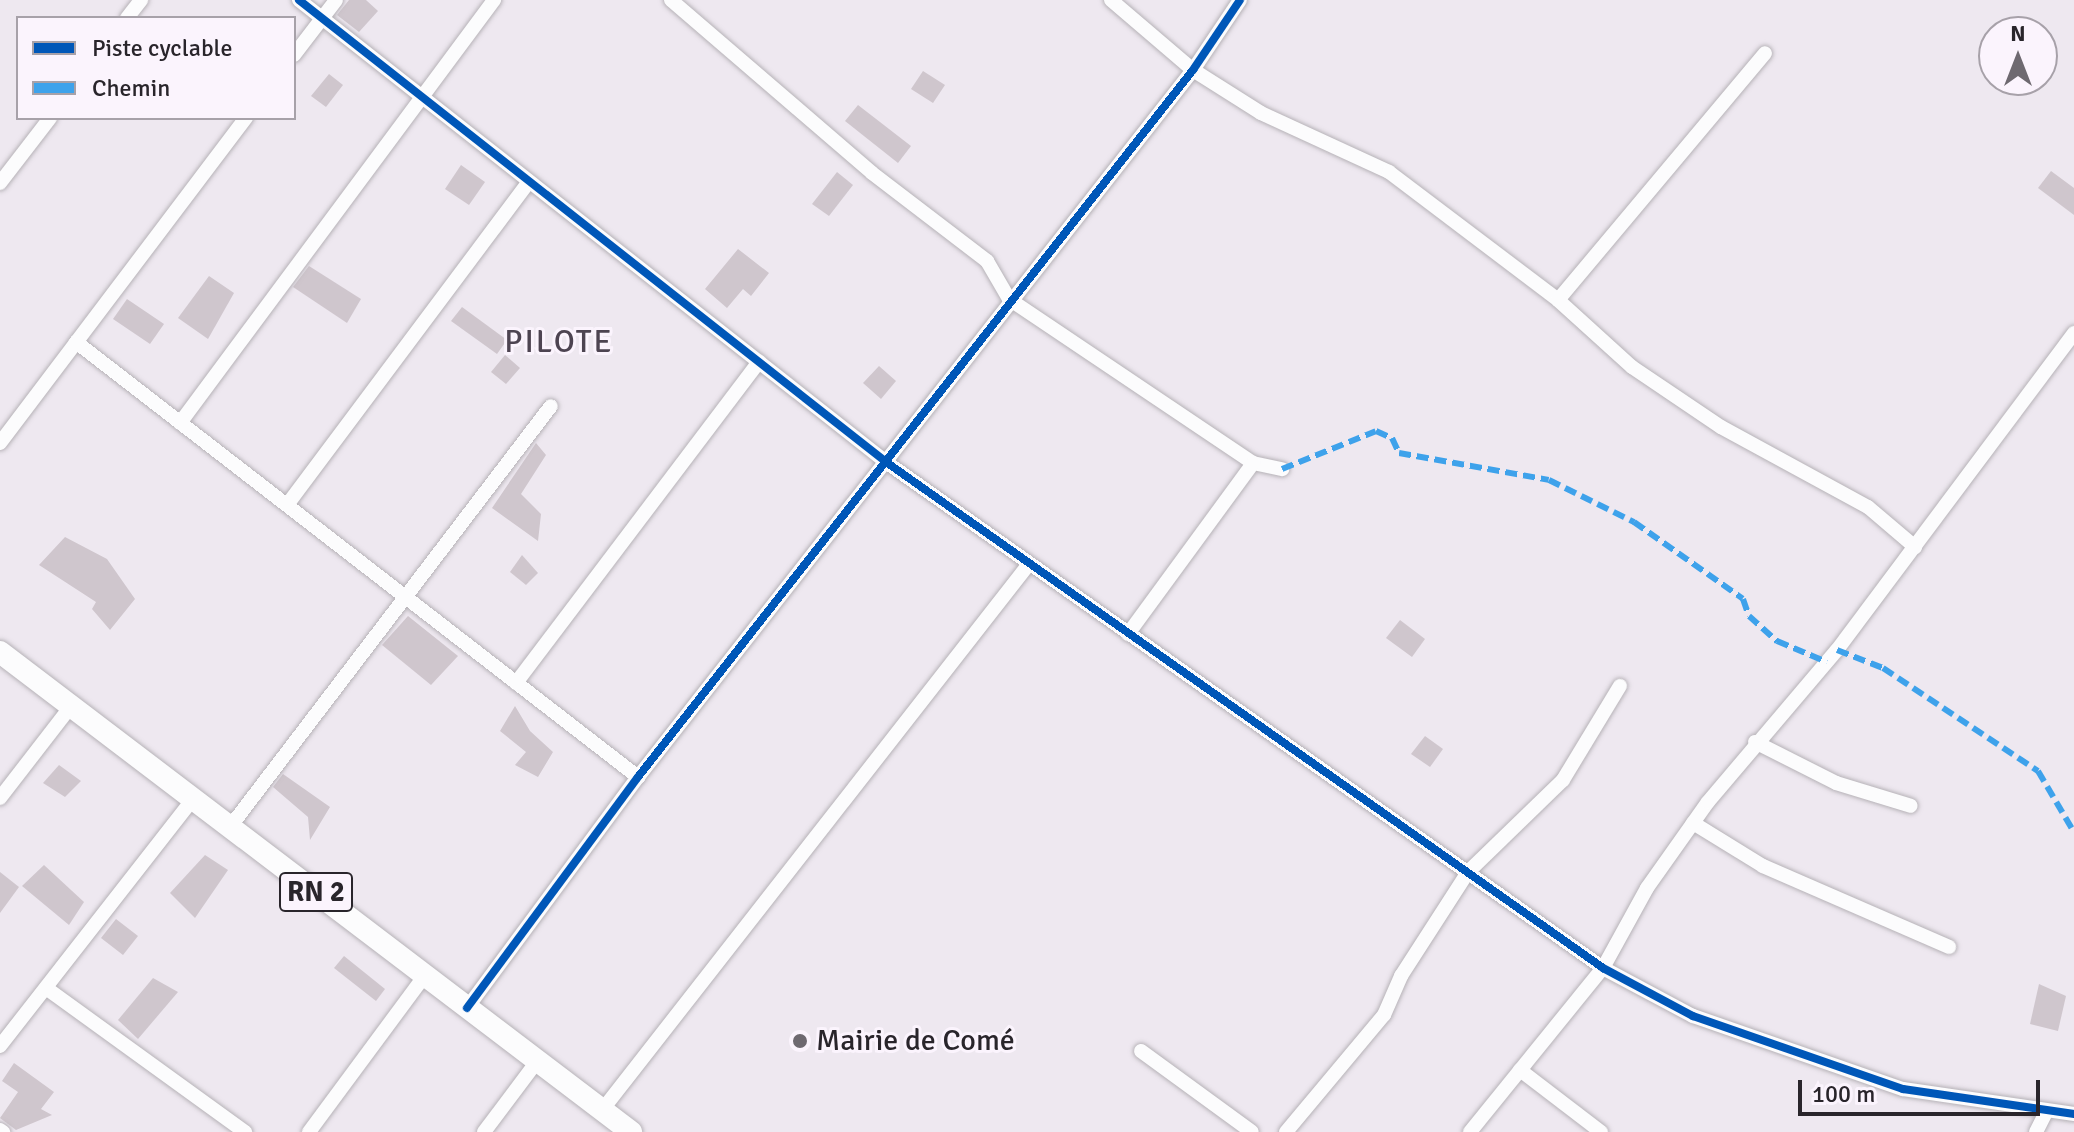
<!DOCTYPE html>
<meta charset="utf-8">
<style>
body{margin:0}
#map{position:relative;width:2074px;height:1132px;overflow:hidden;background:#eee8f0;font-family:Signika,sans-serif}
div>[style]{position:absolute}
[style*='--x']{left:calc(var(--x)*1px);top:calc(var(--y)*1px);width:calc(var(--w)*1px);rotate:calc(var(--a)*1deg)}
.building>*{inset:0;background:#cfc6cd}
.roads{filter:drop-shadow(0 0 2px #b6b2b7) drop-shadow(0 0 2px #b6b2b7)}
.minor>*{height:14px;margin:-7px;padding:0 7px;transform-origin:7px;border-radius:7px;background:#fcfcfd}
.primary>*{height:22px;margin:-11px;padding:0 11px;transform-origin:11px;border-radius:11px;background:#fcfcfd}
.quiet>*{height:6px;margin-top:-3px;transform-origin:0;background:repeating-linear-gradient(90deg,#3ea2eb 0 12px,transparent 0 18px)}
.cycleway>*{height:8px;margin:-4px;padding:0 4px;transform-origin:4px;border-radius:4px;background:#0057b8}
.dots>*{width:22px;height:22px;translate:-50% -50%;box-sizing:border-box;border:4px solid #fbf4fd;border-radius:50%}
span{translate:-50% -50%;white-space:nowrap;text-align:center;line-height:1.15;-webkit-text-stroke:6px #fbf4fd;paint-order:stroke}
.shield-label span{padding:2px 6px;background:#fbf4fd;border:2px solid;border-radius:6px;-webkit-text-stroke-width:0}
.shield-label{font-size:28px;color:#29252b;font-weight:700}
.poi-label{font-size:30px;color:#29252b}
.left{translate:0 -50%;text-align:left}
.neighbourhood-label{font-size:32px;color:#4d4451;letter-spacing:2px}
.legend{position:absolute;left:16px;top:16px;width:280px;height:104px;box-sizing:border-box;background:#fbf4fd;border:2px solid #a7a1a9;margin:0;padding:10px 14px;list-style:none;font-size:24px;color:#29252b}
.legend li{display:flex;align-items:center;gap:16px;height:40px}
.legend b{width:40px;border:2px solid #a7a1a9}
.north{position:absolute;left:1978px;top:16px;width:80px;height:80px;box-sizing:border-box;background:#fbf4fd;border:2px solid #a7a1a9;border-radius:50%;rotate:0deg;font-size:22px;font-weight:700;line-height:32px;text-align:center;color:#29252b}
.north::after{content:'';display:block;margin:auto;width:28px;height:36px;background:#6e6970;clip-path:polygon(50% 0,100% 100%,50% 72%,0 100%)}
.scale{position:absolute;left:1798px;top:1080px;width:242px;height:36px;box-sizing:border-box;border:4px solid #29252b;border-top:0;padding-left:10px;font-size:24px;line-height:28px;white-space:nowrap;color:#29252b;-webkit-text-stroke:6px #fbf4fd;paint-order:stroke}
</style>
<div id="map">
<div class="building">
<div style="clip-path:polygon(349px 0,366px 0,378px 11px,359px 32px,337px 15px)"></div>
<div style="clip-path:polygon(923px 71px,945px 85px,933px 103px,911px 89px)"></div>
<div style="clip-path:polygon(329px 74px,343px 85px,326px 107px,311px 96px)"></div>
<div style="clip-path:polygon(858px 105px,911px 146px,898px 163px,845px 121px)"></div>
<div style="clip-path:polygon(461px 165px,485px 182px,469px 205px,445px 189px)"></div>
<div style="clip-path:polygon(2051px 171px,2074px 188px,2074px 215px,2038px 188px)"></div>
<div style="clip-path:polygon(837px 172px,853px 185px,829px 216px,812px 204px)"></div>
<div style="clip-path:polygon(738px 249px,769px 273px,751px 296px,743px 289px,727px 308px,705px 289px)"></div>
<div style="clip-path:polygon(309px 266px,361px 299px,347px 323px,293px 287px)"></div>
<div style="clip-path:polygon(209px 276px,234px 293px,208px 339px,178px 318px)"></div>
<div style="clip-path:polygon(127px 299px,164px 324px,150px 344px,113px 319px)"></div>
<div style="clip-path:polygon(462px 307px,507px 340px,497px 354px,451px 321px)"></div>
<div style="clip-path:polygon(505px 355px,520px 368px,506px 384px,491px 372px)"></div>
<div style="clip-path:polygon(879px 366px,896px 381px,881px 399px,863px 383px)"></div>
<div style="clip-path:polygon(536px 443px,546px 455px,521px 494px,541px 514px,538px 541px,492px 508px)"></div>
<div style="clip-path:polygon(65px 537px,107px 559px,135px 599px,110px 630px,92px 609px,96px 602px,39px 565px)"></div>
<div style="clip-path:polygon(522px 555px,538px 573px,526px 585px,510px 572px)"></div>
<div style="clip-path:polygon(408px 616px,458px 656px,431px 685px,382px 645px)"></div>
<div style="clip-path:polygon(1400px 620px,1425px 639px,1412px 657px,1386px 638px)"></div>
<div style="clip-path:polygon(515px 706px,530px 731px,553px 752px,538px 777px,515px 765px,526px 752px,500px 731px)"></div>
<div style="clip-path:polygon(1425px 736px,1443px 749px,1430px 767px,1411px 754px)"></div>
<div style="clip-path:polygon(59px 765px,81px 781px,65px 797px,43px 783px)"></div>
<div style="clip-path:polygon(283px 774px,330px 807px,310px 840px,308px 817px,273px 787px)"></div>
<div style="clip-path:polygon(205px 855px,228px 870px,195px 918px,170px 893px)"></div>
<div style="clip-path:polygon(44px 865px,84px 902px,69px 925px,22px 886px)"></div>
<div style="clip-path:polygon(0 872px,19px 887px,0 913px)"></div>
<div style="clip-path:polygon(116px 919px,138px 936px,123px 955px,101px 938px)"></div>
<div style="clip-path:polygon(344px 956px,385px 989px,376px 1001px,334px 968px)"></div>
<div style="clip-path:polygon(153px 978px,178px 992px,138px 1039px,118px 1020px)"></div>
<div style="clip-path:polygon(2039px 984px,2066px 996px,2058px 1031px,2030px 1024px)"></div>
<div style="clip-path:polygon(14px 1063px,54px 1092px,41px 1109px,52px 1115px,16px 1130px,0 1118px,18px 1092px,2px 1081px)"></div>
</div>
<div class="roads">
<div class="minor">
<div style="--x:299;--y:0;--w:747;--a:38.2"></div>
<div style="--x:886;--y:462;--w:878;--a:35.21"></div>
<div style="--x:1603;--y:968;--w:102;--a:28.1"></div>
<div style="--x:1693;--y:1016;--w:222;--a:19.2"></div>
<div style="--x:1903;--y:1089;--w:173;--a:8.3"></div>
<div style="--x:671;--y:0;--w:265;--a:40.7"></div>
<div style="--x:872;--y:173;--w:145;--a:37.4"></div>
<div style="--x:987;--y:261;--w:44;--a:59.9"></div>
<div style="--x:1009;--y:299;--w:294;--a:33.9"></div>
<div style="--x:1253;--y:463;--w:30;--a:12"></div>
<div style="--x:1111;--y:0;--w:108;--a:40.5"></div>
<div style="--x:1193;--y:70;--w:80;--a:32.3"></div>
<div style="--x:1261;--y:113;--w:141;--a:24.7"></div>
<div style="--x:1389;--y:172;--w:212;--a:37.1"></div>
<div style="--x:1558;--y:300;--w:100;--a:42.2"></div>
<div style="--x:1632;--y:367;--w:107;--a:34"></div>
<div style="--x:1721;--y:427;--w:167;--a:28.6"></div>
<div style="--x:1868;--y:507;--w:62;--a:40.4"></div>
<div style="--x:127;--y:18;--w:23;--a:-52"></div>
<div style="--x:294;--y:55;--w:69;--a:-52.6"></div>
<div style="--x:0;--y:183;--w:82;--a:-52.4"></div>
<div style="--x:1558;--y:300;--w:322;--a:-50"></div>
<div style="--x:76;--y:342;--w:711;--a:37.74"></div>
<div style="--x:180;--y:423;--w:527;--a:-53.41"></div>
<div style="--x:0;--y:443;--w:408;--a:-52.9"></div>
<div style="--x:287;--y:505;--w:404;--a:-53.2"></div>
<div style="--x:1128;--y:634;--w:212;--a:-53.8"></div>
<div style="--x:516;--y:683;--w:403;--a:-52.9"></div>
<div style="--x:1755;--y:742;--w:91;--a:26.8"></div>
<div style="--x:1836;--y:783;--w:78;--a:17"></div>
<div style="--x:0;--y:798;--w:116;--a:-52.3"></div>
<div style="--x:1693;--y:823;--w:82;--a:31.6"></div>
<div style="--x:1763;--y:866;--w:203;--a:23.5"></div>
<div style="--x:230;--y:827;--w:529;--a:-52.68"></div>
<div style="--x:46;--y:988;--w:246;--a:35.9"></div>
<div style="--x:467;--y:1008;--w:287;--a:-53.5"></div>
<div style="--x:638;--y:777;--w:899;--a:-51.87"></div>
<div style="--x:1193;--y:70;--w:84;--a:-56.1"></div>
<div style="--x:0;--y:1046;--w:315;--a:-52"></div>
<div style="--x:1141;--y:1051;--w:137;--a:36.1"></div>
<div style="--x:1520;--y:1070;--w:102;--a:37.4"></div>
<div style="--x:603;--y:1109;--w:692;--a:-51.99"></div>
<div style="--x:0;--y:1130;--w:4;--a:34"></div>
<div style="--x:309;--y:1132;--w:195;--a:-53.5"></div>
<div style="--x:484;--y:1132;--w:90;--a:-53.1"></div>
<div style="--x:1286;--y:1132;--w:153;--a:-50.1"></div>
<div style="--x:1384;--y:1015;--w:43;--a:-66.4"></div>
<div style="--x:1401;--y:976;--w:124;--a:-57.2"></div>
<div style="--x:1468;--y:872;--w:132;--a:-44.1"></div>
<div style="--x:1563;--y:780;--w:110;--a:-58.8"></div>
<div style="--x:1470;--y:1132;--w:211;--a:-51"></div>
<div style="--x:1603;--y:968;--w:91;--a:-61.2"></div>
<div style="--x:1647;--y:888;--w:105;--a:-54.7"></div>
<div style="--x:1708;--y:802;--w:199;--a:-49.7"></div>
<div style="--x:1837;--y:650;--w:396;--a:-53.2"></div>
<div style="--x:2036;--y:1132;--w:20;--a:-63"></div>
</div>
<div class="primary">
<div style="--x:0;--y:652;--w:793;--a:37.26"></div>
</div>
</div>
<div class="quiet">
<div style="--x:1282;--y:469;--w:101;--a:-22"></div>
<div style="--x:1376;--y:431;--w:17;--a:24"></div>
<div style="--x:1392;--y:438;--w:17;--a:65"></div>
<div style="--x:1399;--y:453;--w:152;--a:10.2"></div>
<div style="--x:1549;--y:480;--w:95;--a:26.3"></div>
<div style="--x:1634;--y:522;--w:133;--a:35.2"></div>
<div style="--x:1743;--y:599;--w:18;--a:71"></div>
<div style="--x:1749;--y:616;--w:38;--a:42"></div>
<div style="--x:1777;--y:641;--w:54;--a:22.8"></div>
<div style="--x:1837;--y:650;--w:49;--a:21.4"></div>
<div style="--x:1883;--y:668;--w:186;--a:33.6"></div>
<div style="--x:2038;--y:771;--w:71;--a:59.5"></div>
</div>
<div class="cycleway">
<div style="--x:299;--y:0;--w:747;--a:38.2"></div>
<div style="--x:886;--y:462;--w:878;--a:35.21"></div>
<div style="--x:1603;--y:968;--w:102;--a:28.1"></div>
<div style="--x:1693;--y:1016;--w:222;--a:19.2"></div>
<div style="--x:1903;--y:1089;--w:173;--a:8.3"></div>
<div style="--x:467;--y:1008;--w:287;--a:-53.5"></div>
<div style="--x:638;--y:777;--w:899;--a:-51.87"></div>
<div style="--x:1193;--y:70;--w:84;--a:-56.1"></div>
</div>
<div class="dots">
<div style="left:800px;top:1041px;background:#6e6970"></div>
</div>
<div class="shield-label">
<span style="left:316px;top:892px">RN 2</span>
</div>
<div class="poi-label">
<span class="left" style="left:816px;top:1041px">Mairie de Comé</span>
</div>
<div class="neighbourhood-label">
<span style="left:559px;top:342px">PILOTE</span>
</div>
<ul class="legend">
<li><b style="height:10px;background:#0057b8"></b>Piste cyclable</li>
<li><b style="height:10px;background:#3ea2eb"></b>Chemin</li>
</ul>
<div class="north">N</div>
<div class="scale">100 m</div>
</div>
